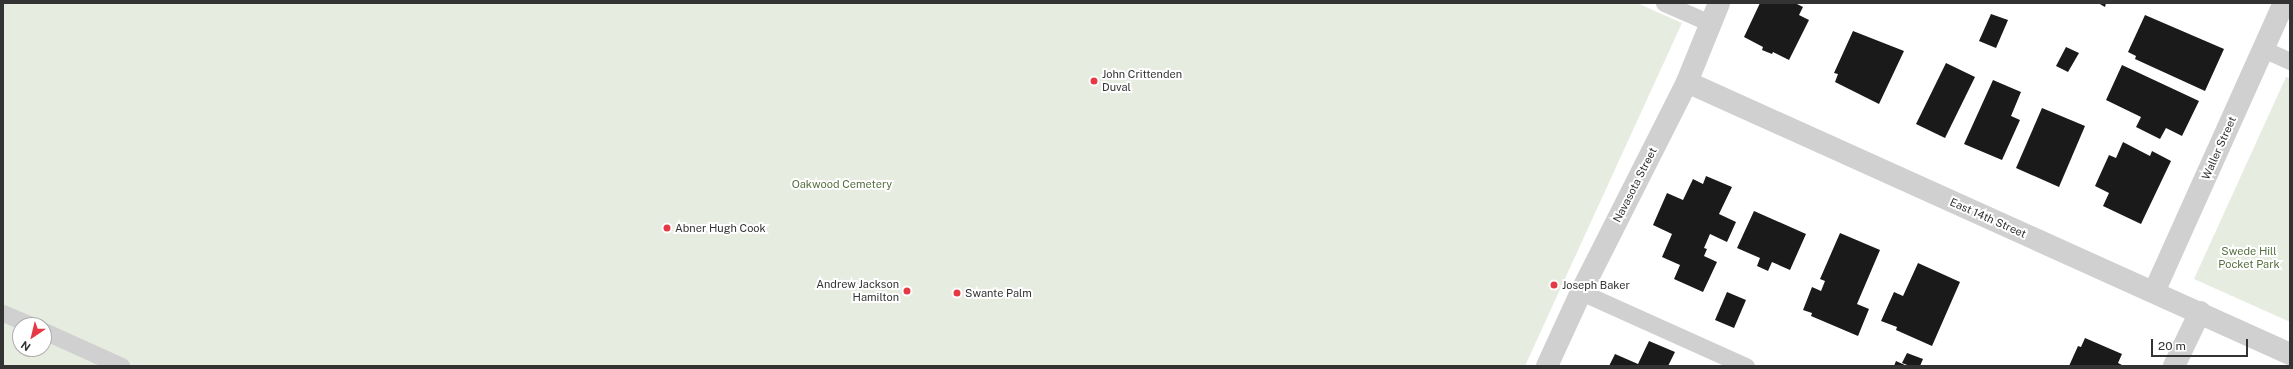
<!DOCTYPE html>
<style>
body{margin:0}
#map{position:relative;width:2293px;height:369px;overflow:hidden;background:#fff;font-family:"Public Sans",sans-serif}
div>[style]{position:absolute}
[style*='--x']{left:calc(var(--x)*1px);top:calc(var(--y)*1px);width:calc(var(--w)*1px);rotate:calc(var(--a)*1deg)}
.green>*{inset:0;background:#e6ecdf}
.building>*{inset:0;background:#1a1a1a}
.service>*{height:17px;margin:-8.5px;padding:0 8.5px;transform-origin:8.5px;border-radius:8.5px;background:#d0d0d0}
.minor>*{height:22px;margin:-11px;padding:0 11px;transform-origin:11px;border-radius:11px;background:#d0d0d0}
.dots>*{width:11px;height:11px;translate:-50% -50%;box-sizing:border-box;border:2px solid #fff;border-radius:50%}
span{translate:-50% -50%;white-space:nowrap;text-align:center;line-height:1.15;-webkit-text-stroke:4px #fff;paint-order:stroke}
.poi-label{font-size:11px;color:#333}
.left{translate:0 -50%;text-align:left}
.right{translate:-100% -50%;text-align:right}
.street-label{font-size:11px;color:#333}
.park-label{font-size:11px;color:#56703f}
.frame{position:absolute;inset:0;border:4px solid #333;pointer-events:none}
.north{position:absolute;left:12px;top:317px;width:40px;height:40px;box-sizing:border-box;background:#fff;border:1px solid #adadad;border-radius:50%;rotate:215deg;font-size:11px;font-weight:700;line-height:16px;text-align:center;color:#333}
.north::after{content:'';display:block;margin:auto;width:14px;height:18px;background:#e63946;clip-path:polygon(50% 0,100% 100%,50% 72%,0 100%)}
.scale{position:absolute;left:2151px;top:339px;width:97px;height:18px;box-sizing:border-box;border:2px solid #333;border-top:0;padding-left:5px;font-size:12px;line-height:14px;white-space:nowrap;color:#333;-webkit-text-stroke:3px #fff;paint-order:stroke}
</style>
<div id="map">
<div class="green">
<div style="clip-path:polygon(evenodd,3px 3px,1637px 3px,1682px 23px,1525px 366px,3px 366px,3px 3px,20px 325px,44px 325px,44px 349px,20px 349px,20px 325px)"></div>
<div style="clip-path:polygon(2286px 77px,2290px 78px,2290px 322px,2194px 279px)"></div>
</div>
<div class="building">
<div style="clip-path:polygon(1760px 3px,1795px 3px,1803px 7px,1799px 15px,1809px 20px,1789px 60px,1773px 52px,1772px 54px,1762px 50px,1763px 47px,1744px 37px)"></div>
<div style="clip-path:polygon(2098px 3px,2106px 3px,2105px 7px)"></div>
<div style="clip-path:polygon(1991px 14px,2008px 20px,1996px 48px,1979px 41px)"></div>
<div style="clip-path:polygon(2145px 15px,2224px 49px,2205px 91px,2135px 59px,2136px 56px,2128px 52px)"></div>
<div style="clip-path:polygon(1853px 31px,1904px 51px,1879px 104px,1835px 82px,1838px 74px,1834px 73px)"></div>
<div style="clip-path:polygon(2066px 47px,2079px 53px,2068px 72px,2056px 66px)"></div>
<div style="clip-path:polygon(1946px 63px,1975px 77px,1945px 138px,1916px 124px)"></div>
<div style="clip-path:polygon(2122px 65px,2199px 101px,2182px 136px,2166px 128px,2160px 139px,2136px 127px,2141px 117px,2106px 100px)"></div>
<div style="clip-path:polygon(1993px 80px,2021px 92px,2011px 116px,2020px 120px,2002px 160px,1964px 144px)"></div>
<div style="clip-path:polygon(2042px 108px,2085px 126px,2059px 187px,2016px 168px)"></div>
<div style="clip-path:polygon(2123px 142px,2150px 156px,2152px 151px,2171px 161px,2141px 224px,2103px 206px,2109px 193px,2095px 186px,2109px 155px,2116px 158px)"></div>
<div style="clip-path:polygon(1706px 176px,1732px 187px,1719px 214px,1736px 222px,1727px 242px,1710px 234px,1704px 248px,1707px 249px,1704px 256px,1717px 262px,1703px 292px,1674px 279px,1680px 265px,1662px 257px,1672px 234px,1653px 225px,1667px 193px,1683px 200px,1693px 179px,1703px 184px)"></div>
<div style="clip-path:polygon(1754px 211px,1806px 234px,1790px 270px,1772px 262px,1768px 271px,1757px 266px,1760px 258px,1737px 248px)"></div>
<div style="clip-path:polygon(1840px 233px,1880px 250px,1857px 304px,1869px 309px,1858px 336px,1811px 316px,1812px 313px,1803px 310px,1812px 287px,1821px 291px,1825px 281px,1820px 279px)"></div>
<div style="clip-path:polygon(1918px 263px,1960px 282px,1932px 346px,1896px 330px,1897px 327px,1881px 321px,1894px 292px,1903px 296px)"></div>
<div style="clip-path:polygon(1727px 292px,1746px 300px,1734px 328px,1715px 320px)"></div>
<div style="clip-path:polygon(2085px 338px,2122px 354px,2118px 363px,2124px 366px,2069px 366px,2078px 346px,2081px 347px)"></div>
<div style="clip-path:polygon(1649px 341px,1675px 352px,1668px 366px,1609px 366px,1615px 354px,1638px 364px)"></div>
<div style="clip-path:polygon(1907px 353px,1923px 359px,1920px 366px,1910px 366px,1902px 363px)"></div>
<div style="clip-path:polygon(1896px 361px,1907px 366px,1894px 366px)"></div>
</div>
<div class="service">
<div style="--x:1664;--y:3;--w:50;--a:23.5"></div>
<div style="--x:2263;--y:49;--w:30;--a:24"></div>
<div style="--x:1581;--y:292;--w:181;--a:24.2"></div>
<div style="--x:3;--y:313;--w:30;--a:23"></div>
<div style="--x:44;--y:331;--w:85;--a:24.4"></div>
</div>
<div class="minor">
<div style="--x:1687;--y:82;--w:662;--a:24.28"></div>
<div style="--x:2154;--y:292;--w:317;--a:-65.8"></div>
<div style="--x:1547;--y:366;--w:81;--a:-65.3"></div>
<div style="--x:1581;--y:292;--w:235;--a:-63.2"></div>
<div style="--x:1687;--y:82;--w:85;--a:-67.9"></div>
<div style="--x:2174;--y:366;--w:60;--a:-64.3"></div>
</div>
<div class="dots">
<div style="left:1094px;top:81px;background:#e63946"></div>
<div style="left:667px;top:228px;background:#e63946"></div>
<div style="left:1554px;top:285px;background:#e63946"></div>
<div style="left:907px;top:291px;background:#e63946"></div>
<div style="left:957px;top:293px;background:#e63946"></div>
</div>
<div class="poi-label">
<span class="left" style="left:1102px;top:81px">John Crittenden<br>Duval</span>
<span class="left" style="left:675px;top:228px">Abner Hugh Cook</span>
<span class="right" style="left:899px;top:291px">Andrew Jackson<br>Hamilton</span>
<span class="left" style="left:1562px;top:285px">Joseph Baker</span>
<span class="left" style="left:965px;top:293px">Swante Palm</span>
</div>
<div class="street-label">
<span style="left:2219px;top:148px;rotate:-66deg">Waller Street</span>
<span style="left:1635px;top:185px;rotate:-63deg">Navasota Street</span>
<span style="left:1988px;top:218px;rotate:24deg">East 14th Street</span>
</div>
<div class="park-label">
<span style="left:842px;top:184px">Oakwood Cemetery</span>
<span style="left:2249px;top:258px">Swede Hill<br>Pocket Park</span>
</div>
<div class="frame"></div>
<div class="north">N</div>
<div class="scale">20 m</div>
</div>
